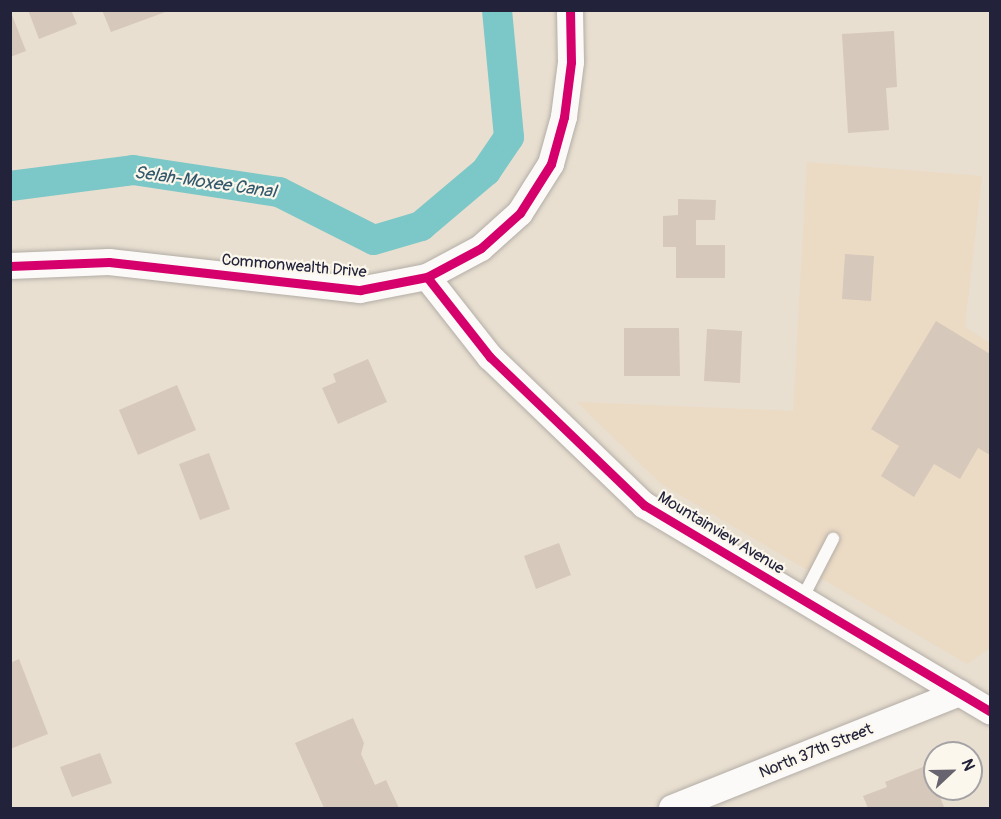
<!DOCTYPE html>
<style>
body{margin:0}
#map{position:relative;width:1001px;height:819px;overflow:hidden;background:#e8dfd0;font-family:Pangolin,sans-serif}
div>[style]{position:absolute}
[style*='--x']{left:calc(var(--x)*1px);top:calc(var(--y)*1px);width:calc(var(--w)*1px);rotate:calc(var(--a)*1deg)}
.built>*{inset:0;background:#ebdac4}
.canal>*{height:30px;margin:-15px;padding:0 15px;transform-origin:15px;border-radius:15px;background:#7cc7c7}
.building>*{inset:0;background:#d6c8ba}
.roads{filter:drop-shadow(0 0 2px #b3ada6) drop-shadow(0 0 2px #b3ada6)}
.lane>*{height:12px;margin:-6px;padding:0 6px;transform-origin:6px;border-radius:6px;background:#fcfaf8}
.street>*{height:26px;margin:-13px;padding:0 13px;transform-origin:13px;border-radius:13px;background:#fcfaf8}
.cycleway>*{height:9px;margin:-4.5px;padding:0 4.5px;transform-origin:4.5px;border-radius:4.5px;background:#d6006c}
span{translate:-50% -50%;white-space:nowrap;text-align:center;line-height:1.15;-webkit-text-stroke:4.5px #fbf7ec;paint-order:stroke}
.street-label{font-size:16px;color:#22223b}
.water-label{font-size:18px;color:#31586b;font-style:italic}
.frame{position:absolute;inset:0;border:12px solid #22223b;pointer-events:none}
.north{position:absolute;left:923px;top:741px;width:60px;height:60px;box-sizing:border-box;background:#fbf7ec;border:2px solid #a4a2a5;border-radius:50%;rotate:68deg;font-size:16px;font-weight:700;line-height:24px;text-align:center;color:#22223b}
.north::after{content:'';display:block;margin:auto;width:21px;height:27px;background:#67646f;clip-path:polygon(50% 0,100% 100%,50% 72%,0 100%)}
</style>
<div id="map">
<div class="built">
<div style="clip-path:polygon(807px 162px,982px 176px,965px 327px,990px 343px,990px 648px,967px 664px,661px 484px,577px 402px,793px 411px)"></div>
</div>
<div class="canal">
<div style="--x:10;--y:186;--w:124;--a:-7.4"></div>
<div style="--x:133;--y:170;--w:148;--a:8.6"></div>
<div style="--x:279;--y:192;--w:106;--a:26.8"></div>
<div style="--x:374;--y:240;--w:49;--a:-16.6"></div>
<div style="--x:421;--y:226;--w:85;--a:-40.2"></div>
<div style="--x:486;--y:171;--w:41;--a:-55.9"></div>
<div style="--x:509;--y:137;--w:128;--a:-95.4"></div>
</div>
<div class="building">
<div style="clip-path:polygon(10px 10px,26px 51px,10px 57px)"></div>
<div style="clip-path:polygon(28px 10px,71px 10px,77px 24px,39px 39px)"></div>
<div style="clip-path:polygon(102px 10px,168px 10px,168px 11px,111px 32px)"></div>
<div style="clip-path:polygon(894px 31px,897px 87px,886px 88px,889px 130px,848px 133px,842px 34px)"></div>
<div style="clip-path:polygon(678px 199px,716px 200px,715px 220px,696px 220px,696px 245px,725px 245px,725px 278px,676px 278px,676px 247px,663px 247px,663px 216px,678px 215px)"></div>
<div style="clip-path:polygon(845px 254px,874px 256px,871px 301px,842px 299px)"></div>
<div style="clip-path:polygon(936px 321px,990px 354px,990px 455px,978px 448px,960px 479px,934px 464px,914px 497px,881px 476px,899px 446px,871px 429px)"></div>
<div style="clip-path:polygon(624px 328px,679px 328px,680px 376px,624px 376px)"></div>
<div style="clip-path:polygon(707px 329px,742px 331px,740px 383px,704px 381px)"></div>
<div style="clip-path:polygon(368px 359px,387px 402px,338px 424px,322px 388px,336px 382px,333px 374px)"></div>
<div style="clip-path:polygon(177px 385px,196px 430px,138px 455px,119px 410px)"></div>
<div style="clip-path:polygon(209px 453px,230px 509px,200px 520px,179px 464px)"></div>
<div style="clip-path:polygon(559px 543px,571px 575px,536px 589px,524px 556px)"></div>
<div style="clip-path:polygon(19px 659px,48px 734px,10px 749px,10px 663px)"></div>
<div style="clip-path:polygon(353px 718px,364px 743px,361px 754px,375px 785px,386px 780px,399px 808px,324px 808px,295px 743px)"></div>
<div style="clip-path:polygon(100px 753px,112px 783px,72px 797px,60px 767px)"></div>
<div style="clip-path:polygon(928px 765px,944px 807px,868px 808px,863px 796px,887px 787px,885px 782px)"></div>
</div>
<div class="roads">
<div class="lane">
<div style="--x:802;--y:599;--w:68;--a:-62.7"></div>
</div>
<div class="street">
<div style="--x:10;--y:266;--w:99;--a:-2.3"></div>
<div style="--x:109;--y:262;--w:253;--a:6.4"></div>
<div style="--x:360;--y:290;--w:68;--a:-11"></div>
<div style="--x:427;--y:277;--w:61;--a:-28.2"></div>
<div style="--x:481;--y:248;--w:52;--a:-41.9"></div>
<div style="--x:520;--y:213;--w:58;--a:-57.7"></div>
<div style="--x:551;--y:164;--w:49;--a:-74.5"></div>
<div style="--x:564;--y:117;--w:55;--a:-82.7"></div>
<div style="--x:571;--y:62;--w:52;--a:-91.1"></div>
<div style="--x:427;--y:277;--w:102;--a:51.8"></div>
<div style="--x:490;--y:357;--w:214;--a:43.9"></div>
<div style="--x:644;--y:505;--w:403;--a:30.8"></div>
<div style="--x:672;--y:808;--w:310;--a:-21.8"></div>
</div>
</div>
<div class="cycleway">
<div style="--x:10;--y:266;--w:99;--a:-2.3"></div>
<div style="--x:109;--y:262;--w:253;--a:6.4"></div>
<div style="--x:360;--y:290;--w:68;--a:-11"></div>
<div style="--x:427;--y:277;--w:61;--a:-28.2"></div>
<div style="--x:481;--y:248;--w:52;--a:-41.9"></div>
<div style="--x:520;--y:213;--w:58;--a:-57.7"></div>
<div style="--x:551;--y:164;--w:49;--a:-74.5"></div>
<div style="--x:564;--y:117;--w:55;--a:-82.7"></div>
<div style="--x:571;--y:62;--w:52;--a:-91.1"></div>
<div style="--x:427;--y:277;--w:102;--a:51.8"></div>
<div style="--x:490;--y:357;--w:214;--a:43.9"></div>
<div style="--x:644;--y:505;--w:403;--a:30.8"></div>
</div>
<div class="street-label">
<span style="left:294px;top:266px;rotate:5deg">Commonwealth Drive</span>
<span style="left:721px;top:533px;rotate:31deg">Mountainview Avenue</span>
<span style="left:816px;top:751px;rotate:-22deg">North 37th Street</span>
</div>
<div class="water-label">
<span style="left:205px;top:183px;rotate:8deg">Selah-Moxee Canal</span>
</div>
<div class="frame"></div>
<div class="north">N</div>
</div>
